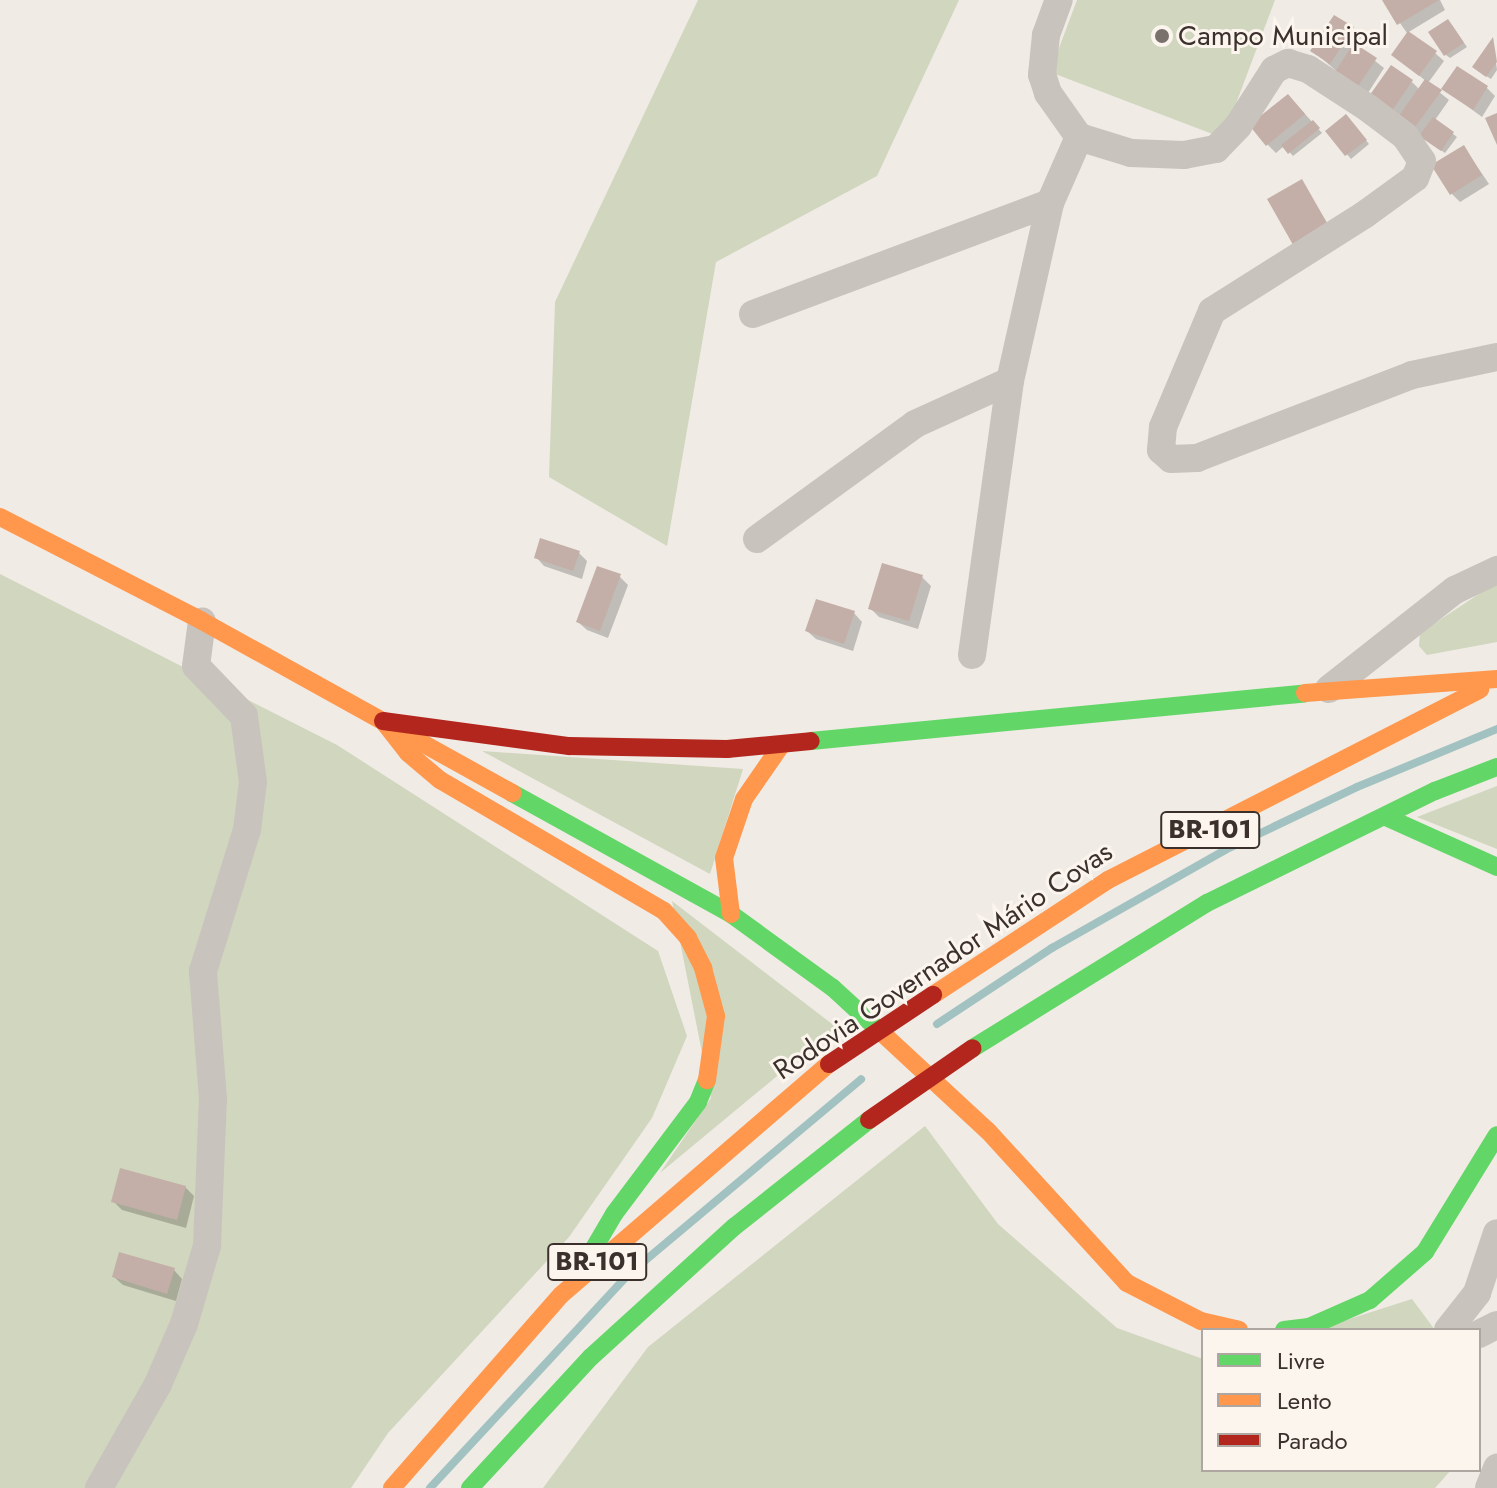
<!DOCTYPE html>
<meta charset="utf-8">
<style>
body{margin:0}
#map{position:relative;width:1497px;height:1488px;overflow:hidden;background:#f0ebe5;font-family:Jost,sans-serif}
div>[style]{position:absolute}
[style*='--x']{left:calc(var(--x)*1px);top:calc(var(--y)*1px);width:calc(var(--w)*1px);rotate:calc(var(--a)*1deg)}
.green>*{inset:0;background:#d1d6bf}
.shadow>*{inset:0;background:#0003}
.stream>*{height:8px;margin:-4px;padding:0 4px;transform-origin:4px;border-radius:4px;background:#a1c2c1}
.building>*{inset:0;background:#c3afa7}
.street>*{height:28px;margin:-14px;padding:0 14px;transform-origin:14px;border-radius:14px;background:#c9c3be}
.fast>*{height:18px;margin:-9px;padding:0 9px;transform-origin:9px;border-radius:9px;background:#63d668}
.slow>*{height:18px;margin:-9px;padding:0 9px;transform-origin:9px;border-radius:9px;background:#ff974d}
.jam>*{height:18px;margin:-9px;padding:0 9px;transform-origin:9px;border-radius:9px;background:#b3261e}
.jam-bridge>*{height:18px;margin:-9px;padding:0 9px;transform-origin:9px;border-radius:9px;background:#b3261e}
.dots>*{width:22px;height:22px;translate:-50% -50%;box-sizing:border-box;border:4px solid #fbf5ee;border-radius:50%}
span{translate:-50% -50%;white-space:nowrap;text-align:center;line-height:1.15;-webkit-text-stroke:6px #fbf5ee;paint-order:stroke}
.shield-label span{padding:2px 6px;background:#fbf5ee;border:2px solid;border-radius:6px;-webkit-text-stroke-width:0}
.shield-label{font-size:26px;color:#3b302b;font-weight:700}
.poi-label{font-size:28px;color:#3b302b}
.left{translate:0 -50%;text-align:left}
.street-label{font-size:28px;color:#3b302b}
.legend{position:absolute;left:1201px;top:1328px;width:280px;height:144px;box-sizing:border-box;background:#fbf5ee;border:2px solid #aea6a0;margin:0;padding:10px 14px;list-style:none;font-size:24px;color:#3b302b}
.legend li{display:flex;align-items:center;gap:16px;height:40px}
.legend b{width:40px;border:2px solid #aea6a0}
</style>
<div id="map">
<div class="green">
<div style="clip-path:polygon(698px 0,959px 0,877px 176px,716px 262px,667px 546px,549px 477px,555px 302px)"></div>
<div style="clip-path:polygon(1077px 0,1275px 0,1223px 138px,1050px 72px)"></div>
<div style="clip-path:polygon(0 574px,337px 745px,658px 951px,687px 1036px,652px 1118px,569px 1237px,388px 1433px,351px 1488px,0 1488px)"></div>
<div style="clip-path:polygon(1497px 582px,1497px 642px,1427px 655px,1419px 646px,1420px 633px)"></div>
<div style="clip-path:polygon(482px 751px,743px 769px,710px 874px)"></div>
<div style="clip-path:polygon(1497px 786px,1497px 849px,1417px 817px)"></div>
<div style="clip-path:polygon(672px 901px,836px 1027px,660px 1173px,711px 1098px)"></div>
<div style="clip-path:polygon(925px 1126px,998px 1224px,1117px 1328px,1203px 1359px,1203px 1470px,1451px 1470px,1435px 1488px,543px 1488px,648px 1347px)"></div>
<div style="clip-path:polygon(1412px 1299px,1435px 1330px,1315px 1330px)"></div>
</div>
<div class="shadow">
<div style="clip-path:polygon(1384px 0,1440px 0,1445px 10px,1407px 33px)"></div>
<div style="clip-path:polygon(1452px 25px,1467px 47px,1450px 58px,1446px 55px)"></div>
<div style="clip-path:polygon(1353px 29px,1361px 37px,1356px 46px,1384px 68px,1366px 96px,1313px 51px)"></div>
<div style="clip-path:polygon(1493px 40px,1497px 70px,1491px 79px,1478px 71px)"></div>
<div style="clip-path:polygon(1435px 53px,1444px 61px,1428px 83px,1449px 100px,1435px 120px,1457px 137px,1445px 153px,1378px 108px,1412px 82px,1420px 90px,1426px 81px,1393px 55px)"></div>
<div style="clip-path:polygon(1487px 88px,1495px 96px,1482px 117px,1444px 89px)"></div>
<div style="clip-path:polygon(1297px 105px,1322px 133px,1293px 156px,1284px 146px,1276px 153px,1267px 144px)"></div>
<div style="clip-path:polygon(1350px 121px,1369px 144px,1351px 159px,1328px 132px)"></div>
<div style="clip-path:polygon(1464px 147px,1489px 184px,1460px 202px,1452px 194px)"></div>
<div style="clip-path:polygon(1301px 182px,1338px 240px,1306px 257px)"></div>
<div style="clip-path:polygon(579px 553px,587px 561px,582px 579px,544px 566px,536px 557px)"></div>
<div style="clip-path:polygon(619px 576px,628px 585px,608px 638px,587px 630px,578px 622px)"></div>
<div style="clip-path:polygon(922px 577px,931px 586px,918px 629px,879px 617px,871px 609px)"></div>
<div style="clip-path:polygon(854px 613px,862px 622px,853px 651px,816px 639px,807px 631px)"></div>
<div style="clip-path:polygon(185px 1187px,194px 1196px,186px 1228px,122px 1210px,114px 1202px)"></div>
<div style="clip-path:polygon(174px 1270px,182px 1279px,176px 1301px,123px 1285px,114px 1277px)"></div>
</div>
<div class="stream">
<div style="--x:937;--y:1024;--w:138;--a:-33.5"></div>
<div style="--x:1052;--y:948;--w:199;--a:-29.5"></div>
<div style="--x:1225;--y:850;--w:146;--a:-25.5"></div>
<div style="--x:1357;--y:787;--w:152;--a:-22.5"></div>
<div style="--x:430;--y:1488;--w:292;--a:-47.1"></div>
<div style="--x:629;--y:1274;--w:303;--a:-40"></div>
</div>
<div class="building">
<div style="clip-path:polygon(1382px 0,1439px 0,1397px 25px)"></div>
<div style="clip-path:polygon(1334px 15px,1354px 27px,1330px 64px,1310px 51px)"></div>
<div style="clip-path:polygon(1448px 19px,1464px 43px,1444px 56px,1428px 32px)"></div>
<div style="clip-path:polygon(1408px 31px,1437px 51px,1419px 76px,1391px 55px)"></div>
<div style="clip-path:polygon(1493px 37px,1497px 62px,1486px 77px,1472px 67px)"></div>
<div style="clip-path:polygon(1354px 43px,1377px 58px,1356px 89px,1333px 75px)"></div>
<div style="clip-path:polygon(1391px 65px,1413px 80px,1389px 115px,1367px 99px)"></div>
<div style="clip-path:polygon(1457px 66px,1488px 86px,1473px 110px,1441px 89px)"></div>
<div style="clip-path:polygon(1425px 79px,1442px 90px,1412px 131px,1396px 120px)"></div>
<div style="clip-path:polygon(1288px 94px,1305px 114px,1266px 146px,1249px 125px)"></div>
<div style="clip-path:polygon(1497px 113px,1497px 145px,1485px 118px)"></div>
<div style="clip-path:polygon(1346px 114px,1367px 140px,1345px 156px,1325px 131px)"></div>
<div style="clip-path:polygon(1433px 117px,1454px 132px,1441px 151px,1419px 136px)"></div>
<div style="clip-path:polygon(1313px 120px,1320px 128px,1288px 154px,1281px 145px)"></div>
<div style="clip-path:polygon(1464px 145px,1482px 175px,1450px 195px,1431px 165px)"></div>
<div style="clip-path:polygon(1302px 179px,1331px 230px,1296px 250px,1267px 199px)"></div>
<div style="clip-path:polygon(540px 538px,580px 551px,573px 571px,534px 558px)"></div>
<div style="clip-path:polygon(882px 563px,923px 575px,909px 621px,868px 609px)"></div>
<div style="clip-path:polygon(597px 566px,621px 574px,600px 631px,576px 622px)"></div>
<div style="clip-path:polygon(816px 599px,855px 611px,844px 644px,805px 631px)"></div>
<div style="clip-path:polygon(120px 1168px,186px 1186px,177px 1220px,111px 1202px)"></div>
<div style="clip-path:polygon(119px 1252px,175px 1268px,167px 1294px,112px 1277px)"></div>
</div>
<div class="street">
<div style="--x:1079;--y:137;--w:54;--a:17.1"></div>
<div style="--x:1131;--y:153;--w:53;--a:2.2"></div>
<div style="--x:1184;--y:155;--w:33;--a:-11"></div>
<div style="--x:1216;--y:149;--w:32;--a:-46"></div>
<div style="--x:1238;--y:126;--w:67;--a:-57.3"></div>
<div style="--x:1274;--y:70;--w:16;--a:-27"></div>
<div style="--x:1288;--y:63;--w:21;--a:17"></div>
<div style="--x:1308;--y:69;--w:72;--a:33"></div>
<div style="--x:1368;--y:108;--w:46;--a:37.1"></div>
<div style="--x:1405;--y:136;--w:30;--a:56"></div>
<div style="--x:1422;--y:161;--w:18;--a:112"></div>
<div style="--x:1415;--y:178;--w:63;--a:144"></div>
<div style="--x:1364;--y:215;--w:180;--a:147.7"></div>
<div style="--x:1212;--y:311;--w:126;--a:112.9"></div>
<div style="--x:1163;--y:427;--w:23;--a:95"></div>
<div style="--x:1161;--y:450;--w:13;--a:42"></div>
<div style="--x:1171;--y:459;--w:26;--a:-2"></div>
<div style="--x:1197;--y:458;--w:230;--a:-21.1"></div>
<div style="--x:1412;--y:375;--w:87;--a:-12"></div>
<div style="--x:753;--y:314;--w:317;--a:-20.5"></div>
<div style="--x:757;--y:539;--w:195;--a:-36"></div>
<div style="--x:915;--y:424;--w:104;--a:-24.4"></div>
<div style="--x:972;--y:655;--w:277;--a:-82.1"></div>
<div style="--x:1010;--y:381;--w:182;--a:-77.3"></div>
<div style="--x:1050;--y:203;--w:72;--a:-66.3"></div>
<div style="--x:1079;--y:137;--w:54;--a:-125.2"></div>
<div style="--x:1048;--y:93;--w:19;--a:-108"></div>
<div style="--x:1042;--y:75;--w:40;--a:-84.3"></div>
<div style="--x:1046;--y:35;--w:37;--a:-70"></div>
<div style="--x:1329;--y:689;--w:160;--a:-38.2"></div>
<div style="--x:1455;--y:590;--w:47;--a:-25.5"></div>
<div style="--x:1448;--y:1330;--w:47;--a:-51.9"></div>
<div style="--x:1477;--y:1293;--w:63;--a:-71.6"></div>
<div style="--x:1479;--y:1334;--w:20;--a:-27"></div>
<div style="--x:99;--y:1488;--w:120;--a:-60.4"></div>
<div style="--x:158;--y:1384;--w:65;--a:-66.6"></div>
<div style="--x:184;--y:1324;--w:81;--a:-73.6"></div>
<div style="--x:207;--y:1246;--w:147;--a:-87.7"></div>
<div style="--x:213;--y:1099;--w:128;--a:-94.5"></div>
<div style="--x:203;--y:971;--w:148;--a:-72.7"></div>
<div style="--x:247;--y:830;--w:48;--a:-82.9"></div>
<div style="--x:253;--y:782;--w:67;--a:-97.8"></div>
<div style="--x:244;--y:716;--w:69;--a:-133.8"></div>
<div style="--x:196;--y:666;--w:45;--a:-82.4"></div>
<div style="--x:1489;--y:1488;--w:22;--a:-68"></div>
</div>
<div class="fast">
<div style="--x:811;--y:741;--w:496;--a:-5.5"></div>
<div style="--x:512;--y:793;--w:250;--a:28.9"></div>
<div style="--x:731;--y:914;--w:126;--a:36"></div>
<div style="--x:833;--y:988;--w:67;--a:42.6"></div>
<div style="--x:1386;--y:817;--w:122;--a:24.2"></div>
<div style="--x:973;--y:1048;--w:275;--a:-31.8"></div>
<div style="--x:1207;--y:903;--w:254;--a:-26.2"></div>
<div style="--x:1435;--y:791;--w:66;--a:-21.2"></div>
<div style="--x:573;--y:1284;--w:81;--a:-59.6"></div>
<div style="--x:614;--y:1214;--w:140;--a:-53.1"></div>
<div style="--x:698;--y:1102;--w:24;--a:-68"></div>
<div style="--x:1284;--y:1330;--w:25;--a:-7"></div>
<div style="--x:1309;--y:1327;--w:67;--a:-23.9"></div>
<div style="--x:1370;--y:1300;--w:73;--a:-41.1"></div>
<div style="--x:1425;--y:1252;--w:137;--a:-58.4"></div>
<div style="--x:470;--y:1488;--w:178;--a:-47.3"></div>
<div style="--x:591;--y:1357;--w:193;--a:-42.3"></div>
<div style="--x:734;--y:1227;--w:172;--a:-38.4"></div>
</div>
<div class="slow">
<div style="--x:0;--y:517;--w:227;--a:27.2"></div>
<div style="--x:202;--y:621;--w:355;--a:29"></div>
<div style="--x:1305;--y:693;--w:193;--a:-4.2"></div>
<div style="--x:383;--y:721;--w:41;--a:52"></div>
<div style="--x:408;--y:753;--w:42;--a:40.2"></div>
<div style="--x:440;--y:780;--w:259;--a:30.3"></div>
<div style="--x:664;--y:911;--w:36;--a:48"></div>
<div style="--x:688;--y:938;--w:34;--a:63"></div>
<div style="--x:703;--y:968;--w:50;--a:74.8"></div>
<div style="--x:716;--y:1016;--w:65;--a:98"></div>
<div style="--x:731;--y:914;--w:56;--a:-97.1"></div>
<div style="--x:724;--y:858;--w:62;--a:-71.3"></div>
<div style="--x:744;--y:799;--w:63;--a:-55.3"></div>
<div style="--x:933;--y:995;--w:209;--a:-33.3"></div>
<div style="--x:1108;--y:880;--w:418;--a:-27.1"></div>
<div style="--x:882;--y:1033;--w:144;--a:42.8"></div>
<div style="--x:988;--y:1131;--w:206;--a:47.6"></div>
<div style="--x:1127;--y:1283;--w:83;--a:27.2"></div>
<div style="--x:1201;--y:1321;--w:39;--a:13"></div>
<div style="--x:392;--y:1488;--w:257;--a:-48.8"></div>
<div style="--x:561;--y:1295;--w:354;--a:-40.8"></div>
</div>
<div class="jam">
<div style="--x:383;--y:721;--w:188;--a:7.7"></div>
<div style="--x:569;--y:746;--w:158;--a:1.1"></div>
<div style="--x:727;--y:749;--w:84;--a:-5.4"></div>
</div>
<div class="jam-bridge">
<div style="--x:829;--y:1064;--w:125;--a:-33.6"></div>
<div style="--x:869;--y:1120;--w:126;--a:-34.7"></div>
</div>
<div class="dots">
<div style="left:1162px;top:36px;background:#7a716c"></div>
</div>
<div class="shield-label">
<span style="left:1210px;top:830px">BR-101</span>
<span style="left:597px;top:1262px">BR-101</span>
</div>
<div class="poi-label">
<span class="left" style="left:1178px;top:36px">Campo Municipal</span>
</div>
<div class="street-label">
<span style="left:943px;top:961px;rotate:-34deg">Rodovia Governador Mário Covas</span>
</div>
<ul class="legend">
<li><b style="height:10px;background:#63d668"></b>Livre</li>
<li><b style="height:10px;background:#ff974d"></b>Lento</li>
<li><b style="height:10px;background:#b3261e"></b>Parado</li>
</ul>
</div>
